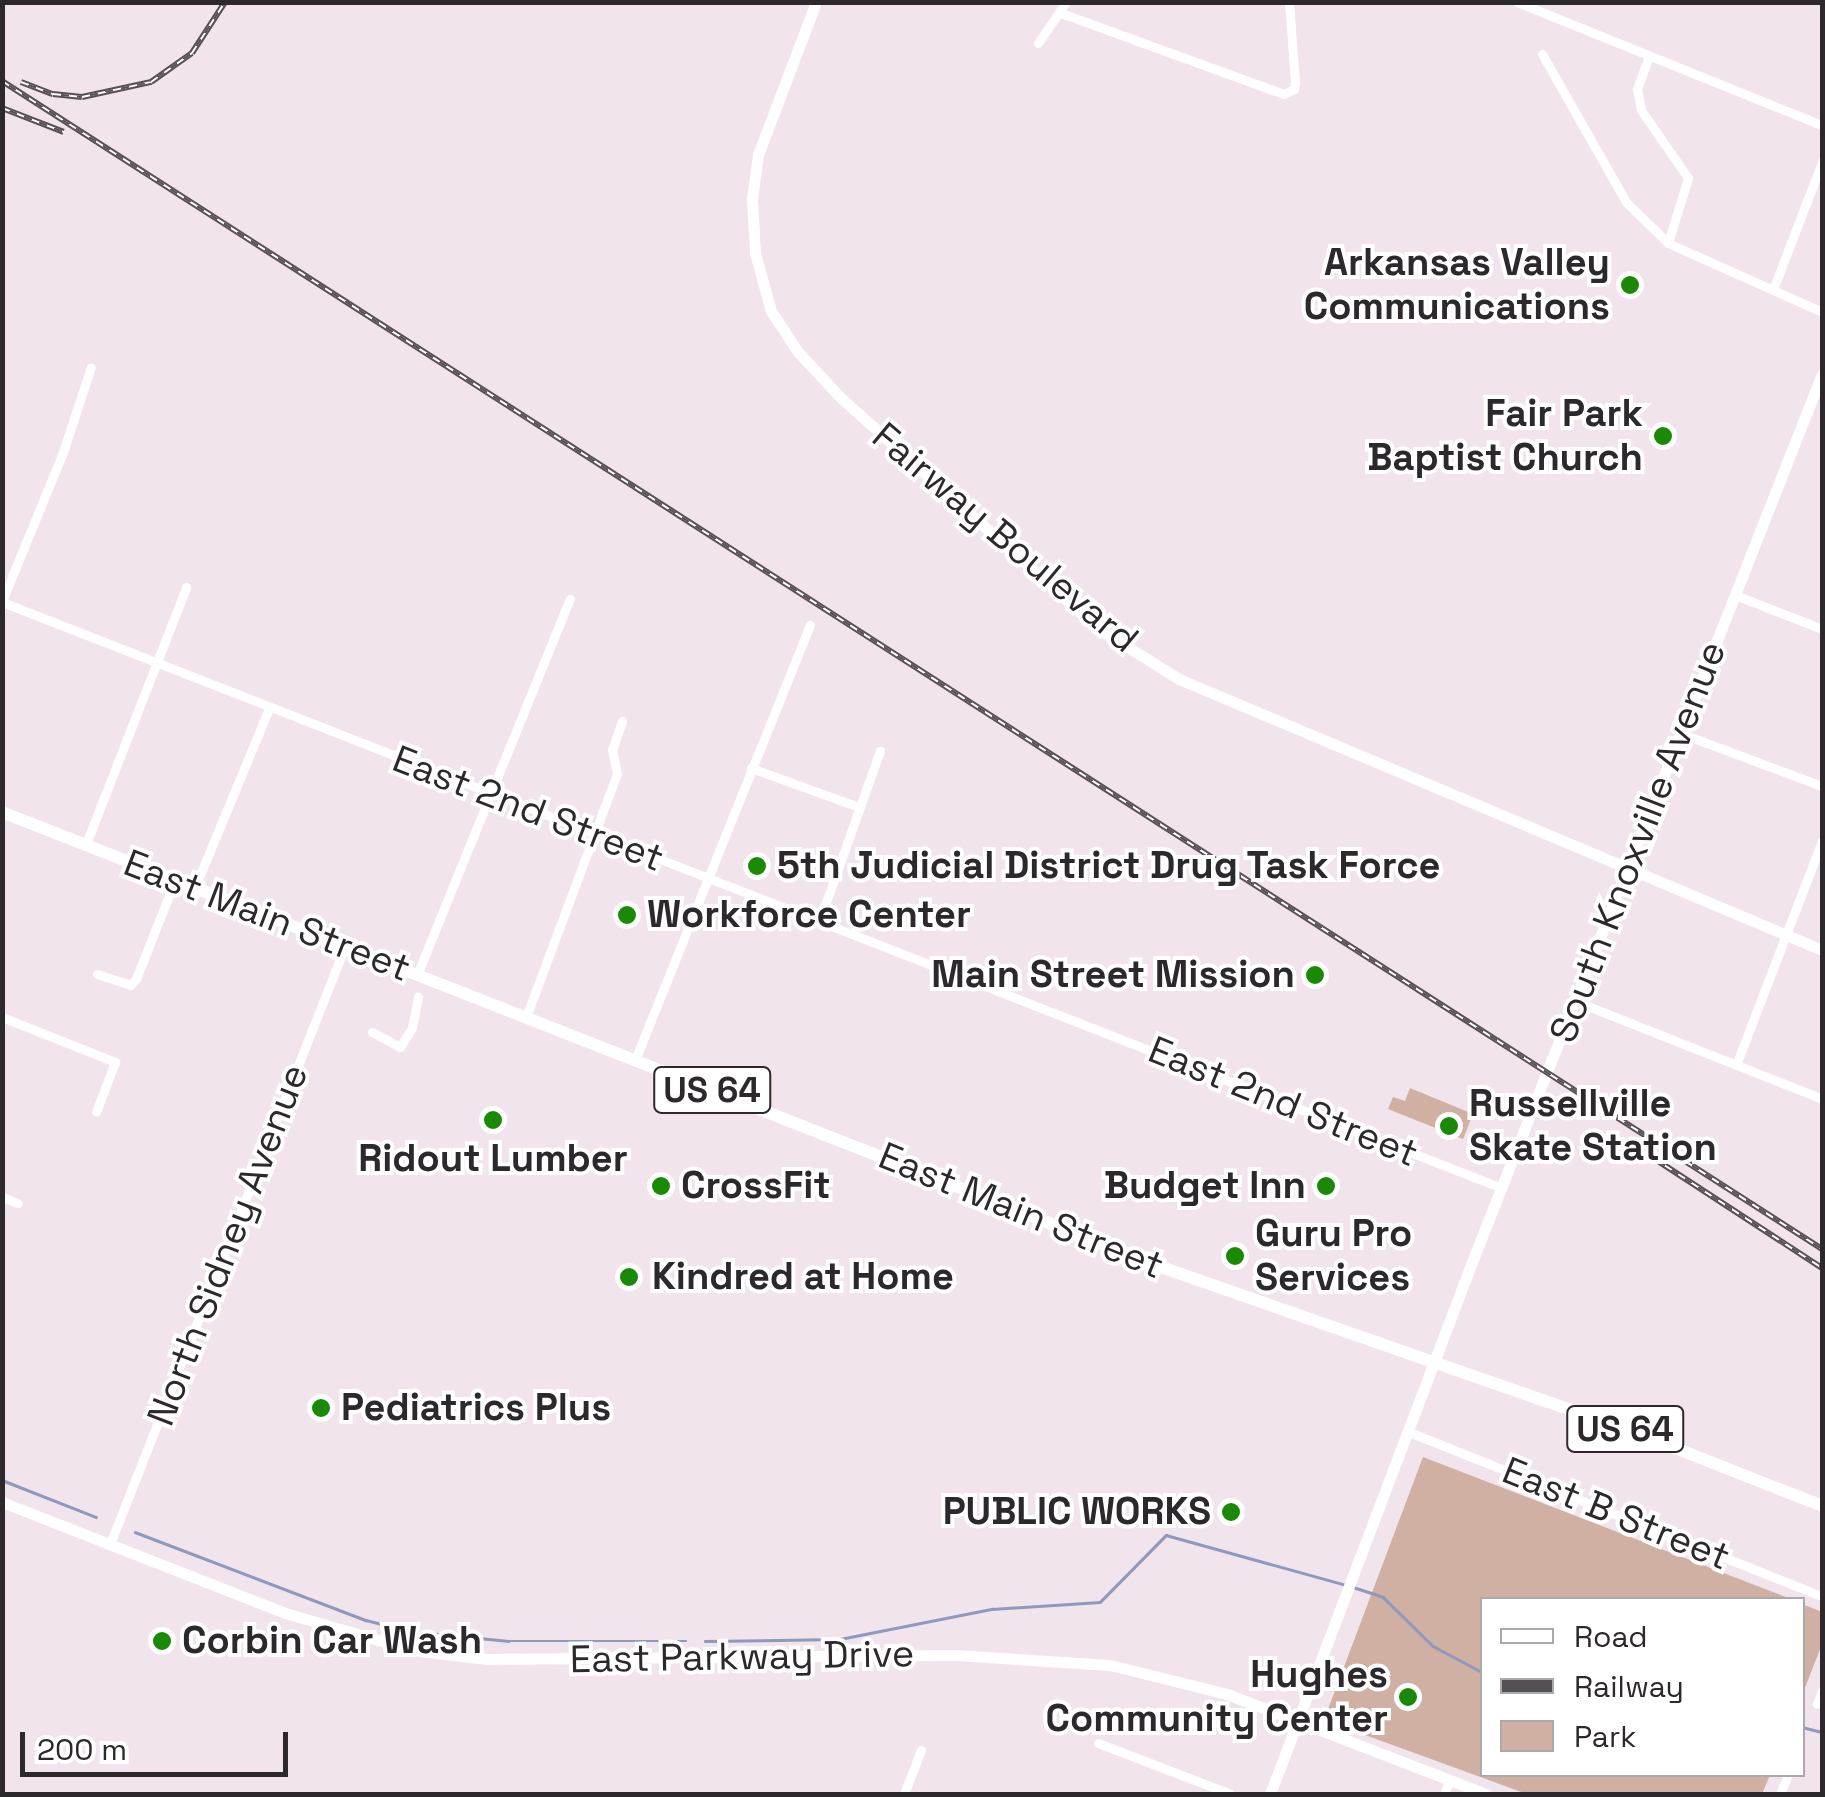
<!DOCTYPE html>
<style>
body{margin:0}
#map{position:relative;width:1825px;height:1797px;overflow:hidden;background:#f1e4ec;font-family:"Space Grotesk",sans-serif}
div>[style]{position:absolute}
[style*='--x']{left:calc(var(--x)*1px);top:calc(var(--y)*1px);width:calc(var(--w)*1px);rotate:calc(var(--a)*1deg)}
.green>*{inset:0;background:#cfb0a3}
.stream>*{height:2.5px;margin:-1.25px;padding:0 1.25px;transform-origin:1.25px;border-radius:1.25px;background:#8f99bd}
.street>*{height:9px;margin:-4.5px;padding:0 4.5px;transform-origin:4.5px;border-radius:4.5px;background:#fff}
.secondary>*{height:11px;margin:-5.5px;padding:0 5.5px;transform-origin:5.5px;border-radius:5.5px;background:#fff}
.primary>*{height:12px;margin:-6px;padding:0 6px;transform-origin:6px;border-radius:6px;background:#fff}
.rail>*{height:6px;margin-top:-3px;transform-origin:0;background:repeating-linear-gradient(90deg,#fff 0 8px,#564f54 0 16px);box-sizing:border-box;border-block:2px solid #564f54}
.dots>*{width:28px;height:28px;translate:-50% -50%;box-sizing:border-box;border:5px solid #fff;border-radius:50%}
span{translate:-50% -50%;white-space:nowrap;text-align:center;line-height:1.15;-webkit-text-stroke:8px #fff;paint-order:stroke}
.shield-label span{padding:2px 8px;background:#fff;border:2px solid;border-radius:8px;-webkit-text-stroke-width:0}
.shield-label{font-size:35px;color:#2d282c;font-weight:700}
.poi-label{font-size:38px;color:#2d282c;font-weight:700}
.right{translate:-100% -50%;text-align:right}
.left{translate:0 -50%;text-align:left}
.street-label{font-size:38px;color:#2d282c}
.frame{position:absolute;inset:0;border:5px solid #2d282c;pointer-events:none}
.legend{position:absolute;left:1480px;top:1597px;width:325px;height:180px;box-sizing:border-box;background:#fff;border:2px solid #aba9ab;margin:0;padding:12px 18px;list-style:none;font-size:30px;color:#2d282c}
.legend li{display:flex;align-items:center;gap:20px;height:50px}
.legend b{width:50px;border:2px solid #aba9ab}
.scale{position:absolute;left:20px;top:1732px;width:268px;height:45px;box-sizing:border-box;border:5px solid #2d282c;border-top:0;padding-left:12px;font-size:30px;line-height:35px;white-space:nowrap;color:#2d282c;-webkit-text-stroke:8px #fff;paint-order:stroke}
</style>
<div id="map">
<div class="green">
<div style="clip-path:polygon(1410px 1088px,1473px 1114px,1463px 1139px,1388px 1109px,1393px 1097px,1405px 1101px)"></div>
<div style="clip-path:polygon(1423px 1457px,1791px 1599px,1482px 1600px,1482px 1774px,1770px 1775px,1762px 1794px,1527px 1794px,1324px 1720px)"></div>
<div style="clip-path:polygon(1802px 1604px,1822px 1612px,1822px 1644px,1803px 1693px)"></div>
</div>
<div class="stream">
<div style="--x:2;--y:1480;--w:101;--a:21.5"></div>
<div style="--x:135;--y:1532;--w:247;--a:20.9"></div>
<div style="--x:366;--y:1620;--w:44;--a:14.3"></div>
<div style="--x:409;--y:1631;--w:100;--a:5.7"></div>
<div style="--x:509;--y:1641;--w:177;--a:0"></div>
<div style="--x:1353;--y:1587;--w:32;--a:18"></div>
<div style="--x:1383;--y:1597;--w:70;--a:44.4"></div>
<div style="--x:1433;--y:1646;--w:55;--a:28"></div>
<div style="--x:705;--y:1641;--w:135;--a:-0.8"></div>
<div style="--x:840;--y:1639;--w:155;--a:-11.2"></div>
<div style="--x:992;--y:1609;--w:108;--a:-3.7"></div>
<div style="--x:1100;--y:1602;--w:94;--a:-45.4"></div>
<div style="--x:1166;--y:1535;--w:187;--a:15.5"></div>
<div style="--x:1802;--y:1727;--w:21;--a:14"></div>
</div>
<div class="street">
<div style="--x:1517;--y:2;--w:329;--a:22"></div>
<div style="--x:1061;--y:13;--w:237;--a:20"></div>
<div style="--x:1284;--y:94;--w:11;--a:-27"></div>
<div style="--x:1294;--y:89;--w:6;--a:-81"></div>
<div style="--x:1295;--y:83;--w:81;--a:-94.2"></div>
<div style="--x:1038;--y:43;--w:50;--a:-55.7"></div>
<div style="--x:1542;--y:54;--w:170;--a:60.4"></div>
<div style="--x:1626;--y:202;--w:59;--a:44.3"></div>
<div style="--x:1668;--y:243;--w:169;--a:24.1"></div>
<div style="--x:1649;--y:56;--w:35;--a:110"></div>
<div style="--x:1637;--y:89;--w:21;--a:79"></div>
<div style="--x:1641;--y:110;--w:83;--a:55.3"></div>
<div style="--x:1688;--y:178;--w:68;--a:107.1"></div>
<div style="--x:1774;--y:287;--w:134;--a:-69"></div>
<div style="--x:1735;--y:595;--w:93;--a:21.3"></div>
<div style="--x:2;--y:601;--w:161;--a:-67.7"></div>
<div style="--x:63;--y:452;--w:89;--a:-71.8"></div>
<div style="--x:2;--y:602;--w:1610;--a:21.34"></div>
<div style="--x:1680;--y:733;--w:152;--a:20.5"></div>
<div style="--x:751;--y:768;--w:115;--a:19.9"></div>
<div style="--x:86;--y:844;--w:276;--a:-68.7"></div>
<div style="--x:195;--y:887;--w:194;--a:-67.5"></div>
<div style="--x:819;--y:922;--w:182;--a:-70.4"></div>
<div style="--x:97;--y:974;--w:35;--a:18"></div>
<div style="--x:130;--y:985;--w:8;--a:-45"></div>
<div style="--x:136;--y:979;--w:106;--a:-68.5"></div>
<div style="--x:417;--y:975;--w:406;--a:-67.9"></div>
<div style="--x:1575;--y:1001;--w:266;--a:21.6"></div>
<div style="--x:2;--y:1017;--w:122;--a:21.7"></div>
<div style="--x:115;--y:1062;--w:53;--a:110.8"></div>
<div style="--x:526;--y:1017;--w:260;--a:-69.5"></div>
<div style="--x:617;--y:773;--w:24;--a:-102"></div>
<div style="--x:612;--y:750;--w:31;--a:-71"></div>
<div style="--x:372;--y:1032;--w:32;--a:28"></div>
<div style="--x:400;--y:1047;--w:22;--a:-58"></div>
<div style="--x:412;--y:1028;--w:32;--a:-79"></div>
<div style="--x:635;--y:1060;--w:469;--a:-68.1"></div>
<div style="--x:1736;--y:1065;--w:240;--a:-69"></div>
<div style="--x:2;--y:1197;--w:17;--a:21"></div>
<div style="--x:1409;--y:1432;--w:444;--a:21.7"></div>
<div style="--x:110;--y:1544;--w:643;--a:-68.55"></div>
<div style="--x:1817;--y:1704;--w:14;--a:-69"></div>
<div style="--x:1098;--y:1743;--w:142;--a:21"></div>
<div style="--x:904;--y:1794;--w:47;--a:-68.9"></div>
<div style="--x:1444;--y:1794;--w:15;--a:-67"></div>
<div style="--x:1780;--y:1794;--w:22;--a:-68"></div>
</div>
<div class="secondary">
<div style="--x:816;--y:2;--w:164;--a:110.8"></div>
<div style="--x:758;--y:155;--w:44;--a:97.8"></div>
<div style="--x:752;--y:199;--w:54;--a:86.8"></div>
<div style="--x:755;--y:253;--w:60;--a:74.6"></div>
<div style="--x:771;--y:311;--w:49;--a:56.6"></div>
<div style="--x:798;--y:352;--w:62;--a:47"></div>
<div style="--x:840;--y:397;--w:348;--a:41.9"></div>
<div style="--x:1099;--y:629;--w:94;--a:32"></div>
<div style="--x:1179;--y:679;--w:698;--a:22.85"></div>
<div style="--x:2;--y:1502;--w:304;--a:21.4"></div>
<div style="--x:285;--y:1613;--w:132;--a:16.2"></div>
<div style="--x:412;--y:1650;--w:76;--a:6.8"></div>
<div style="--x:487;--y:1659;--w:468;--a:-0.5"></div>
<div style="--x:955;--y:1655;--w:155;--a:3.7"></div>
<div style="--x:1110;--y:1665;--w:121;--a:13.9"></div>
<div style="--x:1227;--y:1694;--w:278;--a:21.1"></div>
<div style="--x:1270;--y:1794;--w:569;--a:-69.21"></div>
<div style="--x:1472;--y:1262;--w:954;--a:-68.49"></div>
</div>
<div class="primary">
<div style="--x:2;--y:812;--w:1245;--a:21.43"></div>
<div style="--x:1161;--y:1267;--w:504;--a:19.23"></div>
<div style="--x:1637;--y:1433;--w:199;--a:21.5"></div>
</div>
<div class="rail">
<div style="--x:2;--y:81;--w:2163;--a:32.69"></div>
<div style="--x:21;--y:82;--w:34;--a:21"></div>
<div style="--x:53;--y:94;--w:29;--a:6"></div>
<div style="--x:82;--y:97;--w:71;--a:-12.3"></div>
<div style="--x:151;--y:82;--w:50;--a:-35.3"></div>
<div style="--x:192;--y:53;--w:61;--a:-57.1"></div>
<div style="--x:2;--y:108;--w:66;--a:21.2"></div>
<div style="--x:1638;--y:1148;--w:220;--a:33.1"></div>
</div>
<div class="dots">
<div style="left:1630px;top:285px;background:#198906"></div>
<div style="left:1663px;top:436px;background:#198906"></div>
<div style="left:757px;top:866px;background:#198906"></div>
<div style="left:627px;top:915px;background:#198906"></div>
<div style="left:1315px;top:975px;background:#198906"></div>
<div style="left:493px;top:1120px;background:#198906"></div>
<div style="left:1449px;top:1126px;background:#198906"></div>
<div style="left:661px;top:1186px;background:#198906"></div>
<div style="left:1326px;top:1186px;background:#198906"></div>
<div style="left:1235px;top:1256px;background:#198906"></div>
<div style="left:629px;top:1277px;background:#198906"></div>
<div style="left:321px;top:1408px;background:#198906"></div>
<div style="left:1231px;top:1512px;background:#198906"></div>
<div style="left:162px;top:1641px;background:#198906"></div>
<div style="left:1408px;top:1697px;background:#198906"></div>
</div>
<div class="shield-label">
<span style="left:712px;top:1090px">US 64</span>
<span style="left:1625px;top:1429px">US 64</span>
</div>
<div class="poi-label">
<span class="right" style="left:1610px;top:285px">Arkansas Valley<br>Communications</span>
<span class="right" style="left:1643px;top:436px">Fair Park<br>Baptist Church</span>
<span class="left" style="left:777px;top:866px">5th Judicial District Drug Task Force</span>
<span class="left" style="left:647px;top:915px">Workforce Center</span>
<span class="right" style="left:1295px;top:975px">Main Street Mission</span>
<span class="left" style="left:1469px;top:1126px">Russellville<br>Skate Station</span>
<span style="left:493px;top:1159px">Ridout Lumber</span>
<span class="left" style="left:681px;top:1186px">CrossFit</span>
<span class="right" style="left:1306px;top:1186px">Budget Inn</span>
<span class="left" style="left:1255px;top:1256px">Guru Pro<br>Services</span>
<span class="left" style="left:652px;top:1277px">Kindred at Home</span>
<span class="left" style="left:341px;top:1408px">Pediatrics Plus</span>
<span class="right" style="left:1211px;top:1512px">PUBLIC WORKS</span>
<span class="left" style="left:182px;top:1641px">Corbin Car Wash</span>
<span class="right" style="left:1388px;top:1697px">Hughes<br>Community Center</span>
</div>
<div class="street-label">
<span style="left:1005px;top:538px;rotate:40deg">Fairway Boulevard</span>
<span style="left:528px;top:809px;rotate:21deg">East 2nd Street</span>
<span style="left:1638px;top:842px;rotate:-69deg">South Knoxville Avenue</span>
<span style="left:267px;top:916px;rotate:21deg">East Main Street</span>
<span style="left:1283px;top:1102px;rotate:22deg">East 2nd Street</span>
<span style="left:1021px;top:1211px;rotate:22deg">East Main Street</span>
<span style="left:228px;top:1245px;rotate:-69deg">North Sidney Avenue</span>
<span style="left:1616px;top:1514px;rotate:22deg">East B Street</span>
<span style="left:742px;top:1657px;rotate:-1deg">East Parkway Drive</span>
</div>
<div class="frame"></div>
<ul class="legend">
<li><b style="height:12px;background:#fff"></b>Road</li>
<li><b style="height:12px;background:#564f54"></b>Railway</li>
<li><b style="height:28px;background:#cfb0a3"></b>Park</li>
</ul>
<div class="scale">200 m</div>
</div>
